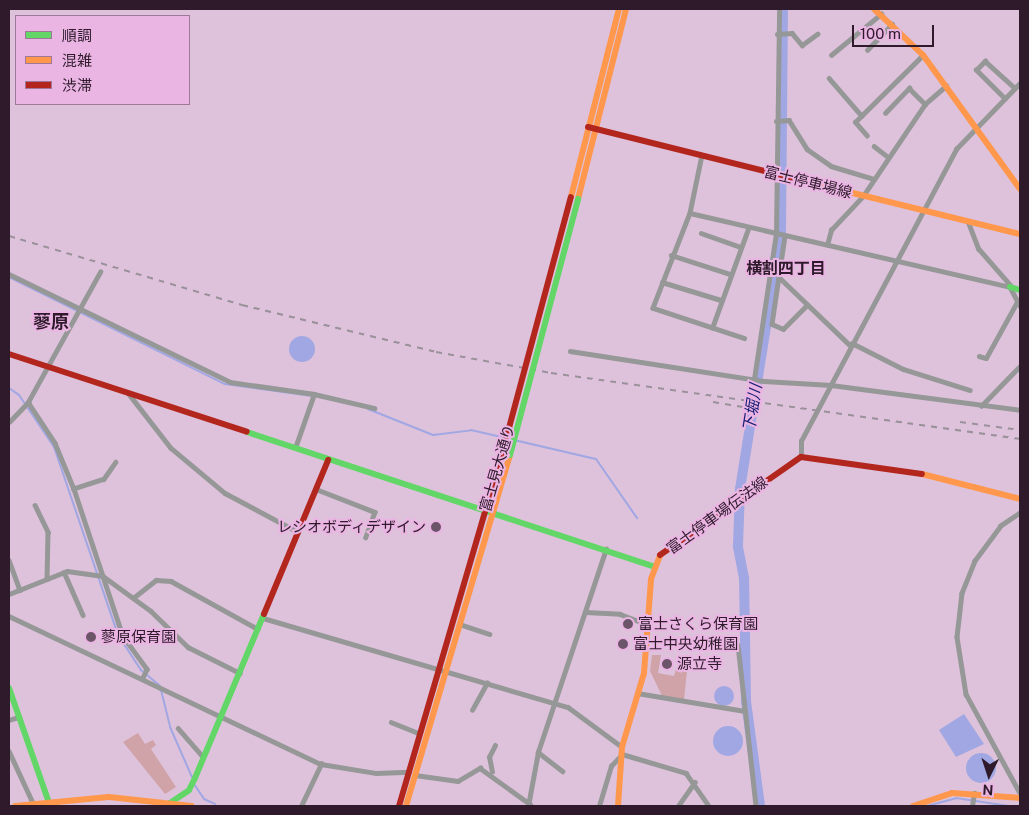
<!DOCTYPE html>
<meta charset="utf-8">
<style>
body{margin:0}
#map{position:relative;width:1029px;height:815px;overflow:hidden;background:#dec2db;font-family:"Public Sans","Noto Sans JP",sans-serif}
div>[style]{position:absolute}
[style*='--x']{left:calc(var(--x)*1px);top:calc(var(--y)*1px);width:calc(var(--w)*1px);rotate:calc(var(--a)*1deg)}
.green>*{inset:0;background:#cfa3a8}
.water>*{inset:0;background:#a0a7e3}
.round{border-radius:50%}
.stream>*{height:2px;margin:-1px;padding:0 1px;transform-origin:1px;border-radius:1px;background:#a0a7e3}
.river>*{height:10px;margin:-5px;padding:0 5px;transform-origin:5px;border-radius:5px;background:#a0a7e3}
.street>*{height:4.5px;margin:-2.25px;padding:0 2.25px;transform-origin:2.25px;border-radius:2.25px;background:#969797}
.fast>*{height:6px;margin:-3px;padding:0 3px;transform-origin:3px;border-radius:3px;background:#63d668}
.slow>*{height:6px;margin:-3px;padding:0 3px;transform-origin:3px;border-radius:3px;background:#ff974d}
.jam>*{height:6px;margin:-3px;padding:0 3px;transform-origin:3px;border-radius:3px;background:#b3261e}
.rail>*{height:2px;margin-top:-1px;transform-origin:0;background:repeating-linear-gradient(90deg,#9a919a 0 6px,transparent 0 12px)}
.fast-bridge>*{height:6px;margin:-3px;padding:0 3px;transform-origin:3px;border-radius:3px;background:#63d668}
.jam-bridge>*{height:6px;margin:-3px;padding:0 3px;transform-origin:3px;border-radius:3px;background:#b3261e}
.dots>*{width:14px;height:14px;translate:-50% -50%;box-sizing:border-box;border:2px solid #ebb5e3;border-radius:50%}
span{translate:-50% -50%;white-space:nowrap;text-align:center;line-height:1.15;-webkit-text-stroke:4px #ebb5e3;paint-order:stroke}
.street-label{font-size:15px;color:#2e1a2b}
.poi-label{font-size:15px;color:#2e1a2b}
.right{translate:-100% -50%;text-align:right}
.left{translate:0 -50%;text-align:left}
.neighbourhood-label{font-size:16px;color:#2e1a2b;font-weight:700}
.water-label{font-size:16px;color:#1a2077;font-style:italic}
.quarter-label{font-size:18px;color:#2e1a2b;font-weight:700}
.frame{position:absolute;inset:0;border:10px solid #2e1a2b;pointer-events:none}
.legend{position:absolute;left:15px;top:15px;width:175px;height:90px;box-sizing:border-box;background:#ebb5e3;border:1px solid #9f7799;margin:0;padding:6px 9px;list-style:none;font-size:15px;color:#2e1a2b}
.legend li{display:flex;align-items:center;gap:10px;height:25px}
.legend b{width:25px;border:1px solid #9f7799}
.north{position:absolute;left:964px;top:750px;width:50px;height:50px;-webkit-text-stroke:4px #ebb5e3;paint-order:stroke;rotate:184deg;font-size:14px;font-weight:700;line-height:20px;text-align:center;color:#2e1a2b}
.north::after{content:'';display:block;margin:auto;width:18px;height:22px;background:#2e1a2b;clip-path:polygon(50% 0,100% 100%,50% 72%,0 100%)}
.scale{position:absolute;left:852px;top:25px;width:82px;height:22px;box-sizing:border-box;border:2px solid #2e1a2b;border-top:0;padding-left:6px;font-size:15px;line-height:18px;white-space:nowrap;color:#2e1a2b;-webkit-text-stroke:4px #ebb5e3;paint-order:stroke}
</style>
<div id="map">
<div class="green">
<div style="clip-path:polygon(652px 655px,661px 655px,658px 673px,674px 676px,676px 669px,687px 671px,684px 700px,663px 698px,650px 671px)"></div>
<div style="clip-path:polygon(138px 733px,145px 744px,153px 740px,156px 745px,151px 749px,176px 787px,165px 794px,123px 742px)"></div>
</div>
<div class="water">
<div class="round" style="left:289px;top:336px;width:26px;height:26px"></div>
<div class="round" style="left:714px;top:686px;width:20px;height:20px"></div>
<div style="clip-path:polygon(964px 714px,984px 744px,956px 757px,939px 730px)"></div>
<div class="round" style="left:713px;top:726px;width:30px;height:30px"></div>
<div class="round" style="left:966px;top:753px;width:30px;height:30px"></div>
</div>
<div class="stream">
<div style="--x:9;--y:277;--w:241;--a:26.4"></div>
<div style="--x:225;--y:384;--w:88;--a:7.9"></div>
<div style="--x:9;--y:388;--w:12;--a:35"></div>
<div style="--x:19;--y:395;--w:63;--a:56.1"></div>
<div style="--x:54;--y:447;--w:199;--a:71.2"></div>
<div style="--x:118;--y:635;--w:42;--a:56.7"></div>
<div style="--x:141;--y:670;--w:25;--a:40"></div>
<div style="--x:368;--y:409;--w:70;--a:21.8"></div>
<div style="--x:433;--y:435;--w:38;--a:-7"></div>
<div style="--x:471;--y:430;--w:128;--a:13.1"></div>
<div style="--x:596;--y:459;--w:72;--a:55.2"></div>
<div style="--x:161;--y:690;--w:38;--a:76"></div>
<div style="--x:170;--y:727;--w:55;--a:66.3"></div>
<div style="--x:194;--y:784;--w:18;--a:56"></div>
<div style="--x:204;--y:799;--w:12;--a:24"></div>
<div style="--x:927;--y:806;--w:30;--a:-15"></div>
<div style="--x:956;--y:798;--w:53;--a:8.7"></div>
</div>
<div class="river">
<div style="--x:760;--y:806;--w:106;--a:-97.6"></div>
<div style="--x:746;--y:701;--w:123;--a:-90.9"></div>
<div style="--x:744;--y:578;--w:33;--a:-101"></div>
<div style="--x:738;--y:546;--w:57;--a:-88"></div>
<div style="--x:740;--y:489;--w:259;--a:-80.9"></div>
<div style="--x:781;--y:233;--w:224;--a:-89.5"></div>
</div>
<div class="street">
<div style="--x:777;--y:34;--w:15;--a:-4"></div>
<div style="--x:792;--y:33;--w:16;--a:50"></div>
<div style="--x:802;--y:45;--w:19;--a:-36"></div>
<div style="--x:867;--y:50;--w:36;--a:-46"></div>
<div style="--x:831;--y:55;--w:65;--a:-39.4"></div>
<div style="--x:829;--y:78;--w:50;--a:49"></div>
<div style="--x:1005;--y:99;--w:41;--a:-135"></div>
<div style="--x:976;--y:70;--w:13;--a:-45"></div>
<div style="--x:985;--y:61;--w:40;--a:42"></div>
<div style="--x:885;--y:113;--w:35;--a:-46"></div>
<div style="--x:909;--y:88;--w:23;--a:45"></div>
<div style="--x:776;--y:121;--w:13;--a:-4"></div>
<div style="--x:789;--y:120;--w:34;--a:58"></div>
<div style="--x:807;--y:149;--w:29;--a:35"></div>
<div style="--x:831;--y:166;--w:45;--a:16.8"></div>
<div style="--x:867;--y:136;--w:18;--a:-131"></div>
<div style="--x:855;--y:122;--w:95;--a:-44.6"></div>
<div style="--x:874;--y:146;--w:16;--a:38"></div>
<div style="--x:702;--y:155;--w:59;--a:101.7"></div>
<div style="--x:690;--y:213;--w:102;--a:111.3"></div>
<div style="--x:653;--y:308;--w:96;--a:18.2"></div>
<div style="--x:690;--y:213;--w:328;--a:13"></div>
<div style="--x:1010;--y:287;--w:21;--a:62"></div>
<div style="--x:968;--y:221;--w:30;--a:69"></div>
<div style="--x:979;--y:249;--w:52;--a:48.9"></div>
<div style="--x:701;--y:233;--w:42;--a:19.3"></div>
<div style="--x:785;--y:236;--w:89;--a:98.4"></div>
<div style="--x:772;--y:324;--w:12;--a:24"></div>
<div style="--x:783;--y:329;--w:34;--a:-45"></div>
<div style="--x:827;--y:245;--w:16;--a:-75"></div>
<div style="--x:831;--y:230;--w:47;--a:-46.7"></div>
<div style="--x:863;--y:196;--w:111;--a:-56"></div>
<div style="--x:925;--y:104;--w:28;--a:-41"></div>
<div style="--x:671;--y:255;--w:62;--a:17.9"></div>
<div style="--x:9;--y:274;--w:246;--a:26"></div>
<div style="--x:230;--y:382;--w:85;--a:8.1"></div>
<div style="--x:780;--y:278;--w:98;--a:43.8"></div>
<div style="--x:662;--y:282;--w:62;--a:17"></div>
<div style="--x:712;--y:328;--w:105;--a:-70"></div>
<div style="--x:852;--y:343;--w:57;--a:27"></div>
<div style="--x:903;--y:369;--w:70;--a:17.4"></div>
<div style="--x:570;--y:351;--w:196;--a:8.8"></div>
<div style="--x:764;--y:381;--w:67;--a:3.4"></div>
<div style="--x:831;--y:385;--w:191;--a:7.5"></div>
<div style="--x:979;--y:356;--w:7;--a:16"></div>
<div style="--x:986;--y:358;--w:66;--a:-61.1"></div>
<div style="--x:754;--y:379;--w:147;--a:-81.4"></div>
<div style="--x:776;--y:234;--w:225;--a:-89.2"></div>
<div style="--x:129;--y:394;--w:68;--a:52.1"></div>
<div style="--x:171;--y:448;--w:70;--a:39.8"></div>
<div style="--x:225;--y:493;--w:83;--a:28.1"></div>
<div style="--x:28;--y:402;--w:49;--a:56.6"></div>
<div style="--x:55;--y:443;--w:50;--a:67.6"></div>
<div style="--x:981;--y:406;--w:56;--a:-45.7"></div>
<div style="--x:9;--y:422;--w:28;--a:-46"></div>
<div style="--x:28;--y:402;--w:149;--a:-61"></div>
<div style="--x:295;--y:448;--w:57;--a:-70.6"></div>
<div style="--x:314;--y:394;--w:62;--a:13.1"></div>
<div style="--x:801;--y:457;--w:16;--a:-90"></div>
<div style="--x:801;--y:441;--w:331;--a:-62"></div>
<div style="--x:956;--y:149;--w:92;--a:-45.9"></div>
<div style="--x:116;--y:462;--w:21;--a:125"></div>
<div style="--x:104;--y:479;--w:32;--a:162"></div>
<div style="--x:74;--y:489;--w:155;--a:71.6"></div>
<div style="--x:123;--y:636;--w:41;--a:54"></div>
<div style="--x:147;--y:669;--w:10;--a:114"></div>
<div style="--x:316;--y:489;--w:63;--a:21.3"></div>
<div style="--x:375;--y:512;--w:27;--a:110"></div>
<div style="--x:35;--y:505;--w:30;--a:64"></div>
<div style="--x:48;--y:532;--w:47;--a:91.2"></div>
<div style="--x:1020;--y:513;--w:23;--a:146"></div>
<div style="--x:1001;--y:526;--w:44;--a:126.6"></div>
<div style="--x:975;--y:561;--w:35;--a:112"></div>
<div style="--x:962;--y:593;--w:44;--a:96.5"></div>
<div style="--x:957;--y:637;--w:58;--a:81"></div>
<div style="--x:966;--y:694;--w:113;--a:61.4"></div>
<div style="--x:9;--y:560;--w:32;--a:70"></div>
<div style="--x:64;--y:572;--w:47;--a:66.2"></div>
<div style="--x:9;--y:594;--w:62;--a:-21.6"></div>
<div style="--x:67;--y:571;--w:36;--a:8"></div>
<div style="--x:103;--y:576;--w:59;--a:36.1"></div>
<div style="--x:151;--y:611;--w:52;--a:44.2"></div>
<div style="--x:188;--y:647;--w:58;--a:26.6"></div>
<div style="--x:133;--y:598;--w:29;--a:-38"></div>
<div style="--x:156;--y:580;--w:15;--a:4"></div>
<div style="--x:171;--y:581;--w:99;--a:28.9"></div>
<div style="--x:585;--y:612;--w:35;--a:3"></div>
<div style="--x:620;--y:614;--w:30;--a:21"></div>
<div style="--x:9;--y:616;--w:345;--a:25.4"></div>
<div style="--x:321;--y:764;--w:56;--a:9.3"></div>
<div style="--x:376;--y:773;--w:33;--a:-2"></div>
<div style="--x:263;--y:618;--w:318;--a:16.3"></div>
<div style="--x:568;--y:707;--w:67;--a:36.5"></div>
<div style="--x:459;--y:624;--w:32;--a:18"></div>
<div style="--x:738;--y:645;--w:162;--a:83.6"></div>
<div style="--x:637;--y:693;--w:109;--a:9.5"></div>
<div style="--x:472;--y:710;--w:31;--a:-61"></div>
<div style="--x:9;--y:720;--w:9;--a:-18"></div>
<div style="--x:391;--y:722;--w:31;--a:22"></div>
<div style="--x:178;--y:728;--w:38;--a:49"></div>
<div style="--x:9;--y:751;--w:57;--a:65.2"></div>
<div style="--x:538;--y:752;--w:31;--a:38"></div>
<div style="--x:492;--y:772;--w:15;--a:-101"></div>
<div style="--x:489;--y:757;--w:13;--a:-63"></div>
<div style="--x:415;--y:775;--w:43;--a:7.9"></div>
<div style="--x:458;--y:781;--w:26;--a:-31"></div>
<div style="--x:480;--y:768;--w:62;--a:35.8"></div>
<div style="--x:301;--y:806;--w:47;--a:-64.5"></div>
<div style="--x:528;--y:806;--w:55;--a:-79.5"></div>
<div style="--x:538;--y:752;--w:214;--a:-71.5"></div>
<div style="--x:599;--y:806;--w:42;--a:-73.3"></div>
<div style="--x:611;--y:766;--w:16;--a:-47"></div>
<div style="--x:622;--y:754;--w:67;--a:16.5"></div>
<div style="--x:686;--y:773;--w:40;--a:55.1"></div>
<div style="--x:678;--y:806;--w:29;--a:-55"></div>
<div style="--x:972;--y:806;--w:13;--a:-81"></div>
</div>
<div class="fast">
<div style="--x:1010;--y:287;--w:10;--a:17"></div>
<div style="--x:247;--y:432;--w:428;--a:18.3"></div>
<div style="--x:9;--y:688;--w:119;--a:70.8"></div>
<div style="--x:170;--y:803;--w:23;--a:-34"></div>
<div style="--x:189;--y:790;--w:13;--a:-63"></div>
<div style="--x:195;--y:778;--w:178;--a:-67.2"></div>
</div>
<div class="slow">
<div style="--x:874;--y:9;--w:67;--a:43.2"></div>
<div style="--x:923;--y:55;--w:165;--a:54.1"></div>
<div style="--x:800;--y:180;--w:227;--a:13.8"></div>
<div style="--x:571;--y:197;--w:194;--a:-75.7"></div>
<div style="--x:578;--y:199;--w:196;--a:-75.8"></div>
<div style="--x:922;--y:474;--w:101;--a:14.3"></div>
<div style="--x:15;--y:806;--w:94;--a:-5.5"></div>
<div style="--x:109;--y:797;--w:83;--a:6.2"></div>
<div style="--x:406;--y:806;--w:366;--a:-73.5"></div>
<div style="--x:618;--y:806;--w:59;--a:-86.1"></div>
<div style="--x:622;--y:747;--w:77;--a:-73.4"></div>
<div style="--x:644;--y:673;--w:94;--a:-85.7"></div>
<div style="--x:651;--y:579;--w:26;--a:-69"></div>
<div style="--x:913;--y:806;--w:41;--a:-18.4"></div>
<div style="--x:952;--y:793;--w:68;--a:4.2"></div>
</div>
<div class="jam">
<div style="--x:588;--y:127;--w:219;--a:14"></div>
<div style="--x:9;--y:354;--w:250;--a:18.1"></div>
<div style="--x:660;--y:555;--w:172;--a:-34.8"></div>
<div style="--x:801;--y:457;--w:122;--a:8"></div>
<div style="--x:264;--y:614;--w:167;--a:-67.4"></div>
<div style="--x:399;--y:806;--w:367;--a:-73.7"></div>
</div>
<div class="rail">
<div style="--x:9;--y:236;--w:243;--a:16.5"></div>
<div style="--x:242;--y:305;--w:200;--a:13.6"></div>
<div style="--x:436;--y:352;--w:117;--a:10.3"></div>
<div style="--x:551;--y:373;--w:474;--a:8"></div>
<div style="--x:713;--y:402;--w:48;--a:9.7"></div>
<div style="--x:960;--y:422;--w:61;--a:7.6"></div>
</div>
<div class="fast-bridge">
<div style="--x:510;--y:455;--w:265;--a:-75.1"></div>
</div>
<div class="jam-bridge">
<div style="--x:502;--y:454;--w:266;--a:-75"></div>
</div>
<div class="dots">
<div style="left:436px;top:527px;background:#6c5569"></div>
<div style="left:628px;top:624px;background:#6c5569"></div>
<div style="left:91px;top:637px;background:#6c5569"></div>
<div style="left:623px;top:644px;background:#6c5569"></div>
<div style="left:667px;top:664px;background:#6c5569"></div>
</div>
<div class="street-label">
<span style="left:808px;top:182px;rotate:14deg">富士停車場線</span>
<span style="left:497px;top:468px;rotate:-74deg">富士見大通り</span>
<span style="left:717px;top:515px;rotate:-36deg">富士停車場伝法線</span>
</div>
<div class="poi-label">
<span class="right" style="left:426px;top:527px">レシオボディデザイン</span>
<span class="left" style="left:638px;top:624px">富士さくら保育園</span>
<span class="left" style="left:101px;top:637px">蓼原保育園</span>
<span class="left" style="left:633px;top:644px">富士中央幼稚園</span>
<span class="left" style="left:677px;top:664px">源立寺</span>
</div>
<div class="neighbourhood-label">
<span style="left:786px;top:269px">横割四丁目</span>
</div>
<div class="water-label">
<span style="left:753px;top:408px;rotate:-81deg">下堀川</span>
</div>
<div class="quarter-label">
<span style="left:51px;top:322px">蓼原</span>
</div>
<div class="frame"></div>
<ul class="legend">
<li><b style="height:6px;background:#63d668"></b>順調</li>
<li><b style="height:6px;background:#ff974d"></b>混雑</li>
<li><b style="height:6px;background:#b3261e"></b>渋滞</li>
</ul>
<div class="north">N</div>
<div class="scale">100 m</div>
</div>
